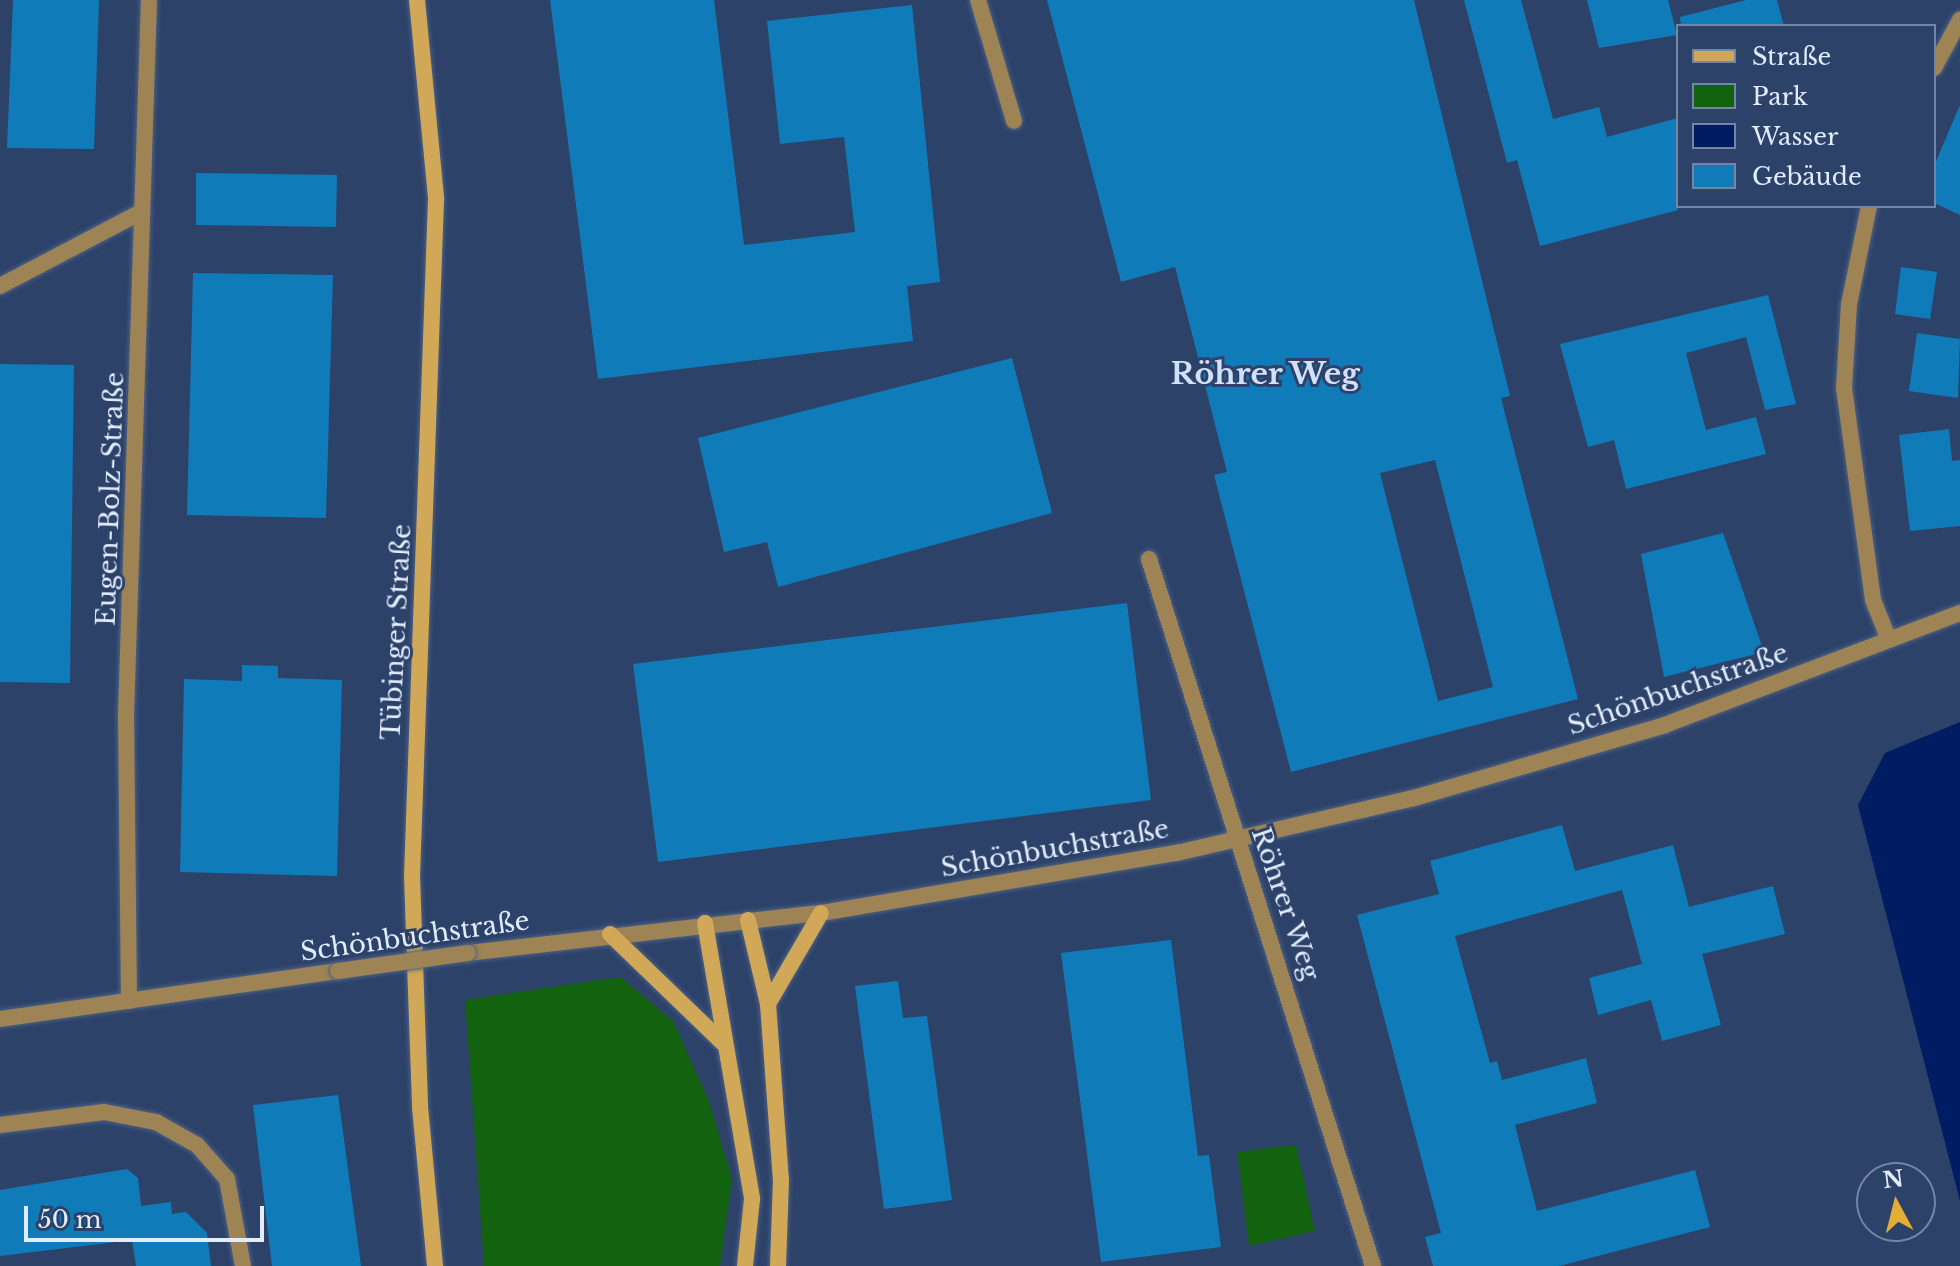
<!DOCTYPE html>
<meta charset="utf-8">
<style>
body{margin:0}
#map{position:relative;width:1960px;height:1266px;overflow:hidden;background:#2d4269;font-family:"Libre Baskerville",serif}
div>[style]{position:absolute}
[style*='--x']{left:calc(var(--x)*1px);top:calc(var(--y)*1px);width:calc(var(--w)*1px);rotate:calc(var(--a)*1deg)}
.green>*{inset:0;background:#136210}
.water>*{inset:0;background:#001c63}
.building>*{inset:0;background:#107bb9}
.roads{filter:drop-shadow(0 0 2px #4d6184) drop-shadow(0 0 2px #4d6184)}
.minor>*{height:16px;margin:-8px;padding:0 8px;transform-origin:8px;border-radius:8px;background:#9e8454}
.tertiary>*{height:16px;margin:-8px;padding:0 8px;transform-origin:8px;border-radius:8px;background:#9e8454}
.secondary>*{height:16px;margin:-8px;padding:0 8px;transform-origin:8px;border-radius:8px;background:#d1a857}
.bridges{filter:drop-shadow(0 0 2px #4d6184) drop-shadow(0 0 2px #4d6184)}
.tertiary-bridge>*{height:16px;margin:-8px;padding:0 8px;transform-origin:8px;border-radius:8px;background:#9e8454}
span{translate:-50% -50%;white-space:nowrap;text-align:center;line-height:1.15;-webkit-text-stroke:6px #2d4269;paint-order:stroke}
.street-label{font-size:26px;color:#e1ecff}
.quarter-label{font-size:30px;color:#d0e0fd;font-weight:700}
.legend{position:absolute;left:1676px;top:24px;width:260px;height:184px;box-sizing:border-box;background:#2d4269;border:2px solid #7586a5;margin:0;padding:10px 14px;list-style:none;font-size:24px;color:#e1ecff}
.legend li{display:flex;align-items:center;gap:16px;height:40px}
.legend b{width:40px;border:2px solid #7586a5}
.north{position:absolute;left:1856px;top:1162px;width:80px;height:80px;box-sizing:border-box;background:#2d4269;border:2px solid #7586a5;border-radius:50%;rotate:353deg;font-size:22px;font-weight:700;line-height:32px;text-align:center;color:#e1ecff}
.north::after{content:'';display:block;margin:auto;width:28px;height:36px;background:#e4ad35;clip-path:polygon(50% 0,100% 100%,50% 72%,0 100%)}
.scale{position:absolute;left:24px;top:1206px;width:240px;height:36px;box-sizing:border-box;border:4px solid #e1ecff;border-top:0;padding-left:10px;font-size:24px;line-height:28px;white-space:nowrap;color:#e1ecff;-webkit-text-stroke:6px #2d4269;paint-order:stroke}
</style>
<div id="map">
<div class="green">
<div style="clip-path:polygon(620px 977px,673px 1021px,709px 1101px,732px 1179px,720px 1266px,484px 1266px,465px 1000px)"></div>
<div style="clip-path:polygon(1296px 1145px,1315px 1231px,1249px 1246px,1237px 1152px)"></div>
</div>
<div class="water">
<div style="clip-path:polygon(1960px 722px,1960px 1201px,1858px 805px,1885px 753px)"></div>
</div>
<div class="building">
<div style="clip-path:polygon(13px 0,99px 0,94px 149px,7px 148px)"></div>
<div style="clip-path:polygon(550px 0,714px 0,744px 245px,855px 232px,844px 137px,780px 144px,767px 21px,912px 5px,940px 282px,907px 286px,913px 341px,598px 379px)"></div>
<div style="clip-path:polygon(evenodd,1047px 0,1414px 0,1510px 396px,1501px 398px,1578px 699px,1291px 772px,1214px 475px,1227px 472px,1175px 267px,1121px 282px,1047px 0,1435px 460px,1493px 687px,1438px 701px,1380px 473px,1435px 460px)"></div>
<div style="clip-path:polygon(1464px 0,1521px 0,1553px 119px,1599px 107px,1607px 137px,1678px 118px,1678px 210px,1540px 246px,1517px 160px,1507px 163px)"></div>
<div style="clip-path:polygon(1587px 0,1668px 0,1677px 35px,1599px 48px)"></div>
<div style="clip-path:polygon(1746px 0,1777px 0,1784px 26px,1681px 26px,1680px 17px)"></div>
<div style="clip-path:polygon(1960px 105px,1960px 215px,1934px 203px,1934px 166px)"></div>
<div style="clip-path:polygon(196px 173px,337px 175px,336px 227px,196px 225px)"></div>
<div style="clip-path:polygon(1901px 267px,1937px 272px,1930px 319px,1895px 314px)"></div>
<div style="clip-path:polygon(193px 273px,333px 275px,326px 518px,187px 515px)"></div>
<div style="clip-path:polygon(1768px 295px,1796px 404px,1765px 410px,1746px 337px,1686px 353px,1706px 430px,1756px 417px,1766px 454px,1626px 489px,1614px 440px,1588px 447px,1560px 344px)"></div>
<div style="clip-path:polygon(1917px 333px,1960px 339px,1958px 398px,1909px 391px)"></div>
<div style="clip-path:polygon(1012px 358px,1052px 513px,778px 587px,767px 542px,724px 552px,698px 438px)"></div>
<div style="clip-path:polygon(0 364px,74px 365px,70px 683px,0 682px)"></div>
<div style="clip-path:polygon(1949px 429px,1952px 461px,1960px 460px,1960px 526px,1910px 531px,1899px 435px)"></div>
<div style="clip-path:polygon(1723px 533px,1764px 652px,1664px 677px,1641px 554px)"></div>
<div style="clip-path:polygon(1127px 603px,1151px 800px,658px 862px,633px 664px)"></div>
<div style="clip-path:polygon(242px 665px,278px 666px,278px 678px,342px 680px,337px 876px,180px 872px,184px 679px,242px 681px)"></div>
<div style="clip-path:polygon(1562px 825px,1575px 871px,1673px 845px,1689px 907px,1773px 886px,1785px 934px,1702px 954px,1721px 1025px,1662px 1041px,1651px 1000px,1598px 1015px,1589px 978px,1642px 964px,1622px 890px,1455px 936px,1490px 1063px,1497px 1061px,1502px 1080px,1586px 1058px,1597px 1103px,1515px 1125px,1537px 1211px,1695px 1170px,1710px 1227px,1559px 1266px,1433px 1266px,1425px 1237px,1441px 1233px,1357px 915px,1439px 894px,1430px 861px)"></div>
<div style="clip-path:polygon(1171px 940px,1198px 1156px,1209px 1155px,1221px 1247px,1101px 1262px,1061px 953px)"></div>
<div style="clip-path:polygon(898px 981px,903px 1018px,927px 1016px,952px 1200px,884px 1209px,855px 986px)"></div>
<div style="clip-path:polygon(338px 1095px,361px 1266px,272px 1266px,253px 1105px)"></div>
<div style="clip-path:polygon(127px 1169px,138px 1178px,141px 1206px,171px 1202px,172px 1214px,186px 1212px,207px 1233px,211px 1266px,136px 1266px,132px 1240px,0 1256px,0 1190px)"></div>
</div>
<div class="roads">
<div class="minor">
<div style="--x:978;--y:0;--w:126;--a:73.4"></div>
<div style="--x:1934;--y:68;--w:55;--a:-61.6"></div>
<div style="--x:1869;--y:206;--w:100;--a:101.5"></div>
<div style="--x:1849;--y:304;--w:84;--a:93.4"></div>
<div style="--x:1844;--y:388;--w:214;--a:82.2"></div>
<div style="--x:1873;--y:600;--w:43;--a:68.2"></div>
<div style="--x:0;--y:286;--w:157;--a:-27.7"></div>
<div style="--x:1149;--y:559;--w:742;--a:72.42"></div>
<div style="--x:129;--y:1001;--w:286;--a:-90.6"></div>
<div style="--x:126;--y:715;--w:715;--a:-88.16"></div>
<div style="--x:0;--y:1125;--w:105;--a:-7.1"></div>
<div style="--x:104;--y:1112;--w:53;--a:10.9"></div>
<div style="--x:156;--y:1122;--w:47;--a:29.3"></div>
<div style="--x:197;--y:1145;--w:45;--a:48.6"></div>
<div style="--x:227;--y:1179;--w:88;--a:79.6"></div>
</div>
<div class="tertiary">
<div style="--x:468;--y:953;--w:355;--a:-6.5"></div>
<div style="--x:821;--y:913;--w:361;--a:-9.6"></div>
<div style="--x:1177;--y:853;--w:243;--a:-13.1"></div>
<div style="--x:1414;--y:798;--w:261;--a:-16.2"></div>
<div style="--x:1665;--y:725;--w:316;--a:-20.8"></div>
<div style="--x:0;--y:1019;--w:341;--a:-8.1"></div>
</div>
<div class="secondary">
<div style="--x:417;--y:0;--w:200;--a:84.5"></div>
<div style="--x:436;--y:199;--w:677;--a:92.03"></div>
<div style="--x:412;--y:876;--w:231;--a:88"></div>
<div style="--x:420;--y:1107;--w:160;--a:84.6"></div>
<div style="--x:748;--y:920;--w:86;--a:76.6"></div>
<div style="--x:768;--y:1004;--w:176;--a:85.8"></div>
<div style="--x:781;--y:1180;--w:86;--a:92"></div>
<div style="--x:705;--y:923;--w:280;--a:80.3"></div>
<div style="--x:752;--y:1199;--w:67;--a:96"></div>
<div style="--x:610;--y:934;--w:157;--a:44"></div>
<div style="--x:768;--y:1004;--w:105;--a:-59.8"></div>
</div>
</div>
<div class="bridges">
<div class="tertiary-bridge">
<div style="--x:338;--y:971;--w:131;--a:-7.9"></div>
</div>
</div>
<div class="street-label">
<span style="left:111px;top:499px;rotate:-88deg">Eugen-Bolz-Straße</span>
<span style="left:397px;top:632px;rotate:-87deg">Tübinger Straße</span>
<span style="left:1678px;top:690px;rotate:-19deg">Schönbuchstraße</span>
<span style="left:1055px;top:849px;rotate:-10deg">Schönbuchstraße</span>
<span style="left:1285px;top:904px;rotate:71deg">Röhrer Weg</span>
<span style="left:415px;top:937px;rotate:-8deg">Schönbuchstraße</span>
</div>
<div class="quarter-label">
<span style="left:1265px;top:374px">Röhrer Weg</span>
</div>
<ul class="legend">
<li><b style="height:10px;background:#d1a857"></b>Straße</li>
<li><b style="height:22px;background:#136210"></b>Park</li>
<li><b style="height:22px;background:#001c63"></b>Wasser</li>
<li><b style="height:22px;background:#107bb9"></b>Gebäude</li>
</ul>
<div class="north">N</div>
<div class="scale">50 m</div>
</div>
